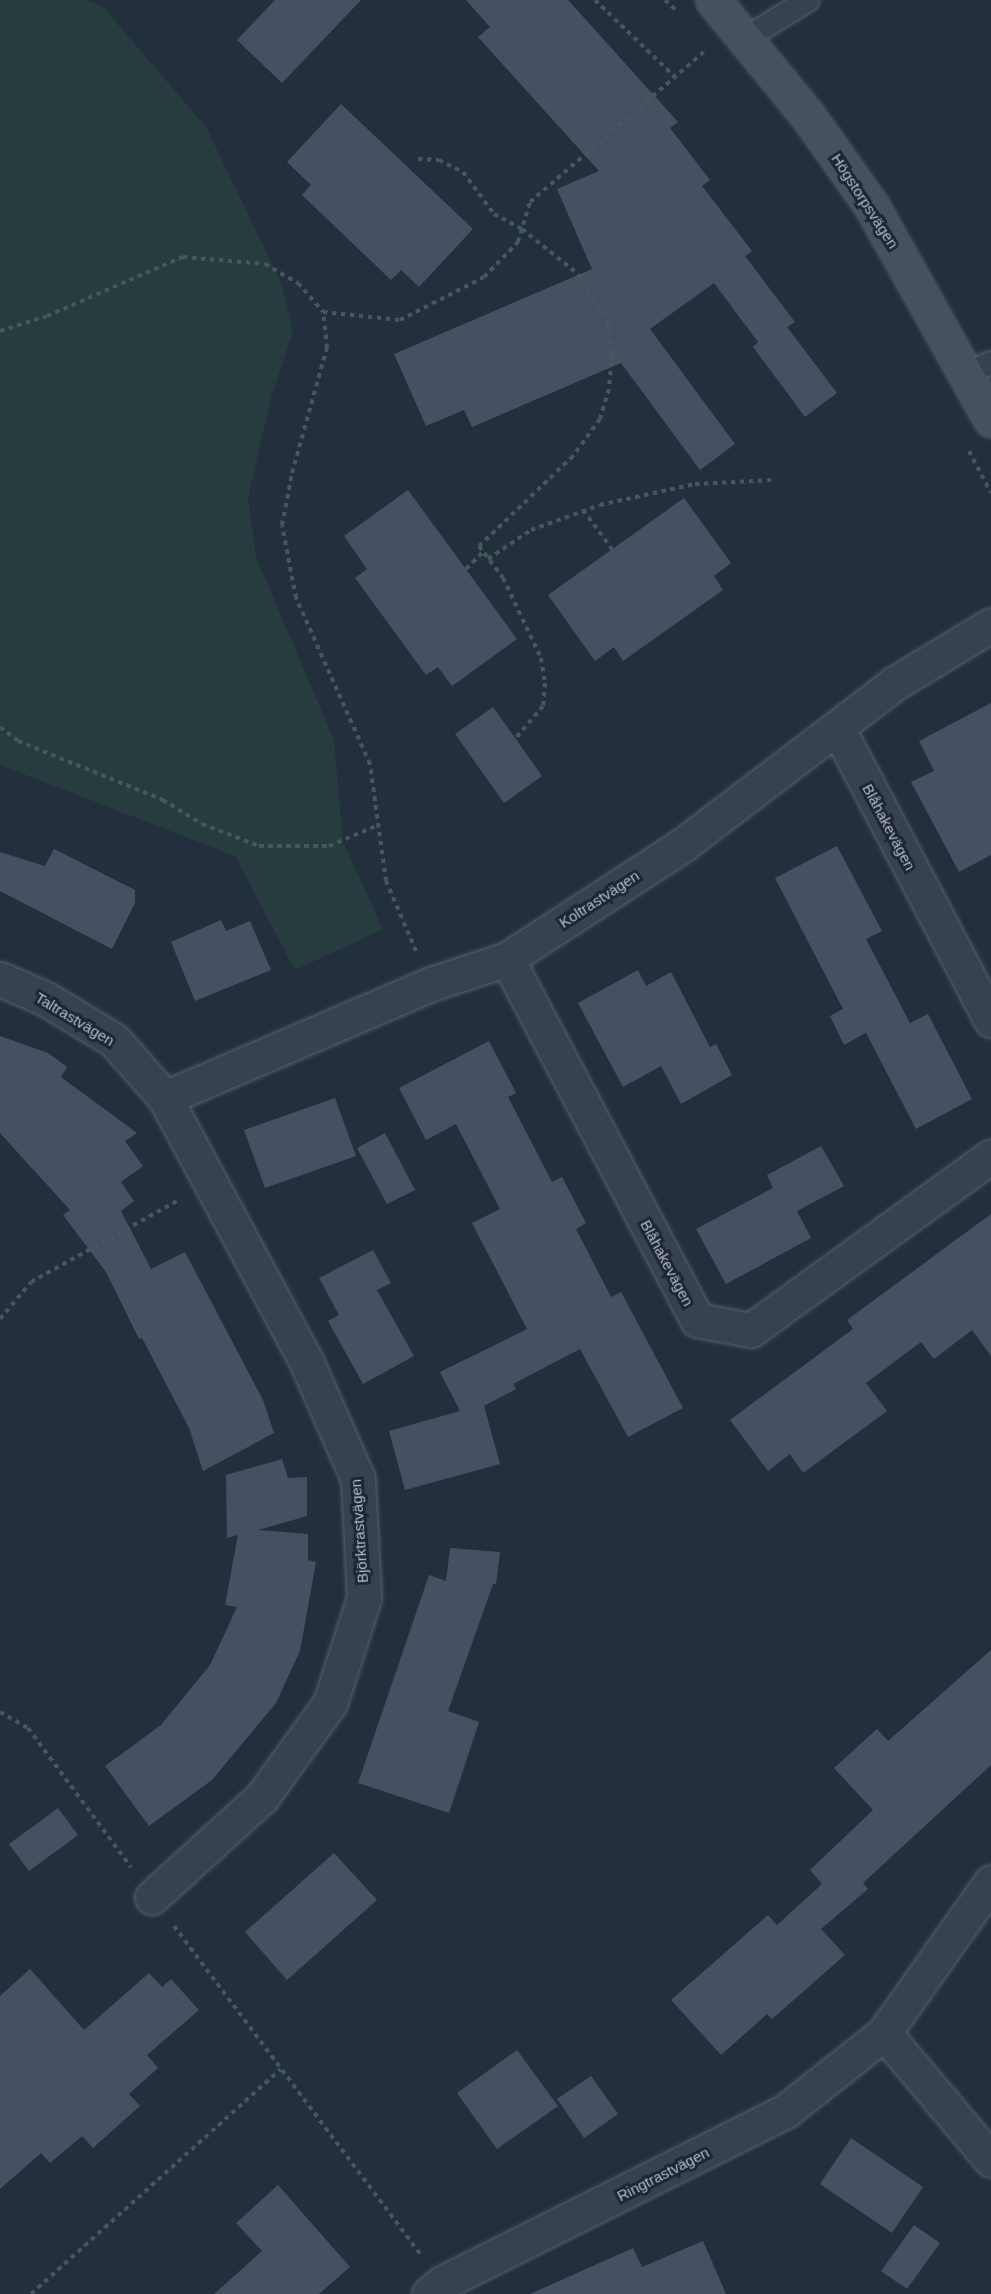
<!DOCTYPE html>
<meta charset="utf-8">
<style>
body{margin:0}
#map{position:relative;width:991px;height:2294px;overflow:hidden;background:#242f3e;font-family:Helvetica,sans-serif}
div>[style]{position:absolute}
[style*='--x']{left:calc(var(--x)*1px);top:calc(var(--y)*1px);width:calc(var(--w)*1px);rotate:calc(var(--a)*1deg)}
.green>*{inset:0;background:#263c3f}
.building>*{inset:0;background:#455162}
.path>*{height:4px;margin-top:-2px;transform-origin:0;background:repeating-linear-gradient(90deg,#44595c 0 4.5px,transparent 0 9px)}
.roads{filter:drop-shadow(0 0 2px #565f6c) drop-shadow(0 0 2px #565f6c)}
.lane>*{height:22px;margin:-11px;padding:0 11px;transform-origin:11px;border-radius:11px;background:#38414e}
.street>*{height:33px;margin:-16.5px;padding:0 16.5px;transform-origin:16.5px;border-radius:16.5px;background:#38414e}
.secondary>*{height:33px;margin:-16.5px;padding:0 16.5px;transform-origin:16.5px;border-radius:16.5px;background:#465061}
span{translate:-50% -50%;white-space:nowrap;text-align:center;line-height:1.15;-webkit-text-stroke:6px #1d2633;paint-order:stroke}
.street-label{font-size:15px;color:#b4bcc9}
</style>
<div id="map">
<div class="green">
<div style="clip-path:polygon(0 0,86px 0,103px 7px,206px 127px,281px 282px,293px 331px,271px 398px,248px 498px,256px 557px,334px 740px,343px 842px,383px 929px,295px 970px,235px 856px,0 765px)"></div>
</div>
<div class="building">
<div style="clip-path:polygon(275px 0,361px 0,282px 83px,237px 40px)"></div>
<div style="clip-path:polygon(466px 0,568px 0,678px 122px,670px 128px,710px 180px,702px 186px,752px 251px,745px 256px,795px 322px,787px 327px,837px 393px,805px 417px,753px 347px,758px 342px,714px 283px,650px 329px,735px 444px,700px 470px,621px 363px,472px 427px,464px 410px,426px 426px,394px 354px,592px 269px,557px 189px,599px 171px,478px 37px,490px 27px)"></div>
<div style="clip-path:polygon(341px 104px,473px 229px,419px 287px,401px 270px,391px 280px,302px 195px,311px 185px,287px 162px)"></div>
<div style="clip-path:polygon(408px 490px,517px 639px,452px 686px,438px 667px,426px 675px,355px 578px,367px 569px,344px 536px)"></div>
<div style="clip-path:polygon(684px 498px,731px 563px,714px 576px,723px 590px,623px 661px,614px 647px,595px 661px,548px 595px)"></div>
<div style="clip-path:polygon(991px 703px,991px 855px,959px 872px,911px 782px,934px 771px,919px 741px)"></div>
<div style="clip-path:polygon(493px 707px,542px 776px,504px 803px,455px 734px)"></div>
<div style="clip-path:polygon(837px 846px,882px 931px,866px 939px,910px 1023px,928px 1014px,972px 1099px,916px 1129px,866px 1033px,844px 1045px,830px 1016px,843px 1009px,775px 878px)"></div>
<div style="clip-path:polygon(54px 849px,135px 890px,135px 903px,112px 949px,0 891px,0 852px,45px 866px)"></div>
<div style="clip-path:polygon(221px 920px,226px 931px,250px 921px,271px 970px,195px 1001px,171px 942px)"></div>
<div style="clip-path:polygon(638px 970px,646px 986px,671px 972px,710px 1047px,716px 1044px,732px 1075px,681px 1104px,661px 1066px,623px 1087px,578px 1003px)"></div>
<div style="clip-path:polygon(0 1036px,48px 1053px,67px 1067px,61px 1077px,137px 1133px,125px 1141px,143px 1166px,121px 1182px,134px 1201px,121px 1211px,151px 1269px,185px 1252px,263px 1400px,274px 1433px,203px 1471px,189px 1428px,142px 1338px,139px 1339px,106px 1272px,63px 1215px,70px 1210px,0 1133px)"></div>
<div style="clip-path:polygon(489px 1041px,516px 1093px,508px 1097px,552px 1182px,562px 1177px,586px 1223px,576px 1229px,611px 1297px,621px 1292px,683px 1408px,628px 1437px,580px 1349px,513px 1384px,516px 1389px,484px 1406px,500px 1464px,405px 1490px,389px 1431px,460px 1411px,440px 1372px,527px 1329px,472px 1223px,500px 1209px,456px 1124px,426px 1140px,399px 1088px)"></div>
<div style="clip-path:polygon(335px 1098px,356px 1156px,265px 1188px,244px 1130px)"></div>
<div style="clip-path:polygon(385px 1133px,415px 1190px,387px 1204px,357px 1148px)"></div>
<div style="clip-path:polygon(821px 1146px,844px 1186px,797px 1211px,811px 1238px,726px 1284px,696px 1229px,773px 1188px,767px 1175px)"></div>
<div style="clip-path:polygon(991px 1214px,991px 1356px,972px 1330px,934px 1359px,921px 1342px,866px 1383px,887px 1411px,803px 1473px,790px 1454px,768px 1471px,730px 1420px,853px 1329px,847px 1320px)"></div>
<div style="clip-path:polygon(373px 1250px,391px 1283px,377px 1290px,414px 1356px,363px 1384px,328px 1321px,339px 1315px,319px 1278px)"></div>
<div style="clip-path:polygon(282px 1459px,288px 1478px,307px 1477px,307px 1516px,258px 1530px,308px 1534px,308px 1560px,316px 1562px,300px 1651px,276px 1703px,212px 1780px,149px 1826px,105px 1766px,161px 1725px,210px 1665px,237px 1607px,225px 1605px,238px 1535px,227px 1538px,226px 1475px)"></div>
<div style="clip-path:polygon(450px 1548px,500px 1552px,496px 1584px,493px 1584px,448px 1711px,479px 1722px,449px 1813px,358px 1783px,429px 1575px,446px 1581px)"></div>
<div style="clip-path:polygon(991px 1650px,991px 1765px,863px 1883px,868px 1889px,821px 1929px,845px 1955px,772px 2019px,767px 2014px,721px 2055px,671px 2000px,768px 1915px,777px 1925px,822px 1884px,810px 1870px,873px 1810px,834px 1768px,877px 1729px,888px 1741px)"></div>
<div style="clip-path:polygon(58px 1808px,78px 1835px,29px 1871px,9px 1844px)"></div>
<div style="clip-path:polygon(334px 1853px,377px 1900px,287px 1980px,245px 1932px)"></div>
<div style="clip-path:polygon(30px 1969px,84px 2030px,149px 1973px,162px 1987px,171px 1979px,199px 2010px,147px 2055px,158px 2068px,129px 2094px,140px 2106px,93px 2148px,82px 2136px,50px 2163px,41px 2153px,0 2189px,0 1996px)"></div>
<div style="clip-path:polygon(517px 2050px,558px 2106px,497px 2149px,457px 2093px)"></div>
<div style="clip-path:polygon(591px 2076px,618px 2114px,584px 2138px,557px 2099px)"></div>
<div style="clip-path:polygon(851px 2138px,923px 2187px,892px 2233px,820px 2184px)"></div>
<div style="clip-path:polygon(278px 2185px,350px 2267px,319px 2294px,214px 2294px,262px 2251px,236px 2223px)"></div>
<div style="clip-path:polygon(914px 2225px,940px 2243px,907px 2289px,881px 2271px)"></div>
<div style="clip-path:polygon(703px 2241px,726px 2294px,530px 2294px,633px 2248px,642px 2267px)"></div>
</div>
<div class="path">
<div style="--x:595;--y:0;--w:111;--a:43.9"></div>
<div style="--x:665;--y:0;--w:18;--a:43"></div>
<div style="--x:418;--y:159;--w:21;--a:3"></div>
<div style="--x:439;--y:160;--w:27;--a:27"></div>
<div style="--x:463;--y:172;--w:52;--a:53.6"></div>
<div style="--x:494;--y:214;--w:32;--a:28"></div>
<div style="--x:522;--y:229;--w:72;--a:38.8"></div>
<div style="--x:578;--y:274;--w:57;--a:58"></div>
<div style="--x:608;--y:322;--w:31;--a:83"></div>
<div style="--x:612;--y:353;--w:36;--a:95"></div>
<div style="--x:609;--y:389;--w:31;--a:107"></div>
<div style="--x:600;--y:419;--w:46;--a:126.1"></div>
<div style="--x:573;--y:456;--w:130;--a:136.2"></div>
<div style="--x:479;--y:546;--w:40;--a:53"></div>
<div style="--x:503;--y:578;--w:89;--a:64.6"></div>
<div style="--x:541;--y:658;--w:25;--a:81"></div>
<div style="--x:545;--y:683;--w:23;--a:95"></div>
<div style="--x:543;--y:706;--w:43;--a:130.3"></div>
<div style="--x:0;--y:331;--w:49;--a:-17.7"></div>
<div style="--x:47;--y:316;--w:148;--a:-23.5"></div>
<div style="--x:183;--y:257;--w:82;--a:4.9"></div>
<div style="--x:265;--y:264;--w:38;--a:30"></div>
<div style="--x:298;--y:283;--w:38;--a:49"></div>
<div style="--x:969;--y:451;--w:47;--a:62.4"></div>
<div style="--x:583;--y:510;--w:49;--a:53.4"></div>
<div style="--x:488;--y:559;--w:52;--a:-34"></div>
<div style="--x:531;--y:530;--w:73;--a:-19.9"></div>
<div style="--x:600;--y:505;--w:97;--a:-12.5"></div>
<div style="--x:695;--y:484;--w:77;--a:-3"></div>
<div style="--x:466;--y:569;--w:24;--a:-45"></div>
<div style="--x:0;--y:727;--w:23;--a:38"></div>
<div style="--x:18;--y:741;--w:157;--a:22.1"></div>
<div style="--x:163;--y:800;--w:46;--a:31.6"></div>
<div style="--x:202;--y:824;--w:61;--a:21.1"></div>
<div style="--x:259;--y:846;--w:70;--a:0"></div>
<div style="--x:329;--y:846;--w:51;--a:-23.1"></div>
<div style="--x:416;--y:951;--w:76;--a:-113.2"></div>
<div style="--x:386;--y:881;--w:118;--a:-97.8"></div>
<div style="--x:370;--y:764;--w:182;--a:-114"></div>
<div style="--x:296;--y:598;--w:74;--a:-100.9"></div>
<div style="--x:282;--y:525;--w:53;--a:-79.1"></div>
<div style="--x:292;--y:473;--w:130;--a:-74.4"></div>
<div style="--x:327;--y:348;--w:36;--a:-96"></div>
<div style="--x:323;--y:312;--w:77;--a:5.9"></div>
<div style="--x:400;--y:320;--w:94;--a:-27.1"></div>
<div style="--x:484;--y:277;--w:49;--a:-45.8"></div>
<div style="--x:518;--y:242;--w:42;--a:-73.3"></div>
<div style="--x:530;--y:202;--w:233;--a:-40.8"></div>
<div style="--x:0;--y:1319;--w:48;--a:-50"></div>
<div style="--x:31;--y:1282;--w:169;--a:-29"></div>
<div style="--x:0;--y:1712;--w:32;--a:30"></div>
<div style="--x:28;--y:1728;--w:173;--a:53.5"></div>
<div style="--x:174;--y:1926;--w:410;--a:53.1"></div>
<div style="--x:31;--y:2294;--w:336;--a:-42"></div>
</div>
<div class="roads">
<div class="lane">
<div style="--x:745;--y:39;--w:74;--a:-31.8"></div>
<div style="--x:966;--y:374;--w:27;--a:-24"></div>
</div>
<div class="street">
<div style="--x:838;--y:729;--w:329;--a:62.3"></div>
<div style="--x:507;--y:959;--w:408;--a:62.2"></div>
<div style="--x:697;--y:1320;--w:55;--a:10.5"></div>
<div style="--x:751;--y:1330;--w:296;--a:-35.9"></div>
<div style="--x:0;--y:979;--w:50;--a:23.5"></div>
<div style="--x:46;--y:999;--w:79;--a:31.1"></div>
<div style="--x:114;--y:1040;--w:77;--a:48.7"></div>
<div style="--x:165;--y:1098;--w:298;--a:61.8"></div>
<div style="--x:306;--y:1361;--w:129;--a:66.2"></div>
<div style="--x:358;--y:1479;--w:119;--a:87.1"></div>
<div style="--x:364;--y:1598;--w:110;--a:107.9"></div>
<div style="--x:330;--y:1703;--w:116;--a:125.9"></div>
<div style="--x:262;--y:1797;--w:149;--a:137.7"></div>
<div style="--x:165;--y:1098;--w:289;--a:-23.2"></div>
<div style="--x:431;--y:984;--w:80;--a:-18.2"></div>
<div style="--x:507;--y:959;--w:211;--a:-33"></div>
<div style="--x:684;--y:844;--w:265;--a:-37.3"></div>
<div style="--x:895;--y:683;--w:112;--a:-31.1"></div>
<div style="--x:884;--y:2033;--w:166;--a:49.9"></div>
<div style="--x:429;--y:2294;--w:17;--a:-40"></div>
<div style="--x:442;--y:2283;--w:386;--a:-26.6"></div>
<div style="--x:787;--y:2110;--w:124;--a:-38.4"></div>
<div style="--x:884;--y:2033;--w:185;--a:-54.7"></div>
</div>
<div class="secondary">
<div style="--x:713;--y:0;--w:150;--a:50.7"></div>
<div style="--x:808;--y:116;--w:109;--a:54.7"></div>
<div style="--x:871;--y:205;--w:246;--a:60.8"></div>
</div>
</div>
<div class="street-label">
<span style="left:865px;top:201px;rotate:57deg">Högstorpsvägen</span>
<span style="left:889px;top:827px;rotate:62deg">Blåhakevägen</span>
<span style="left:599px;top:899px;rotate:-33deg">Koltrastvägen</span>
<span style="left:75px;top:1019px;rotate:31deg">Taltrastvägen</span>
<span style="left:667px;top:1263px;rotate:62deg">Blåhakevägen</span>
<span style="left:359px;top:1531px;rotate:-94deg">Björktrastvägen</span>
<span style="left:663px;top:2174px;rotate:-27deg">Ringtrastvägen</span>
</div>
</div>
